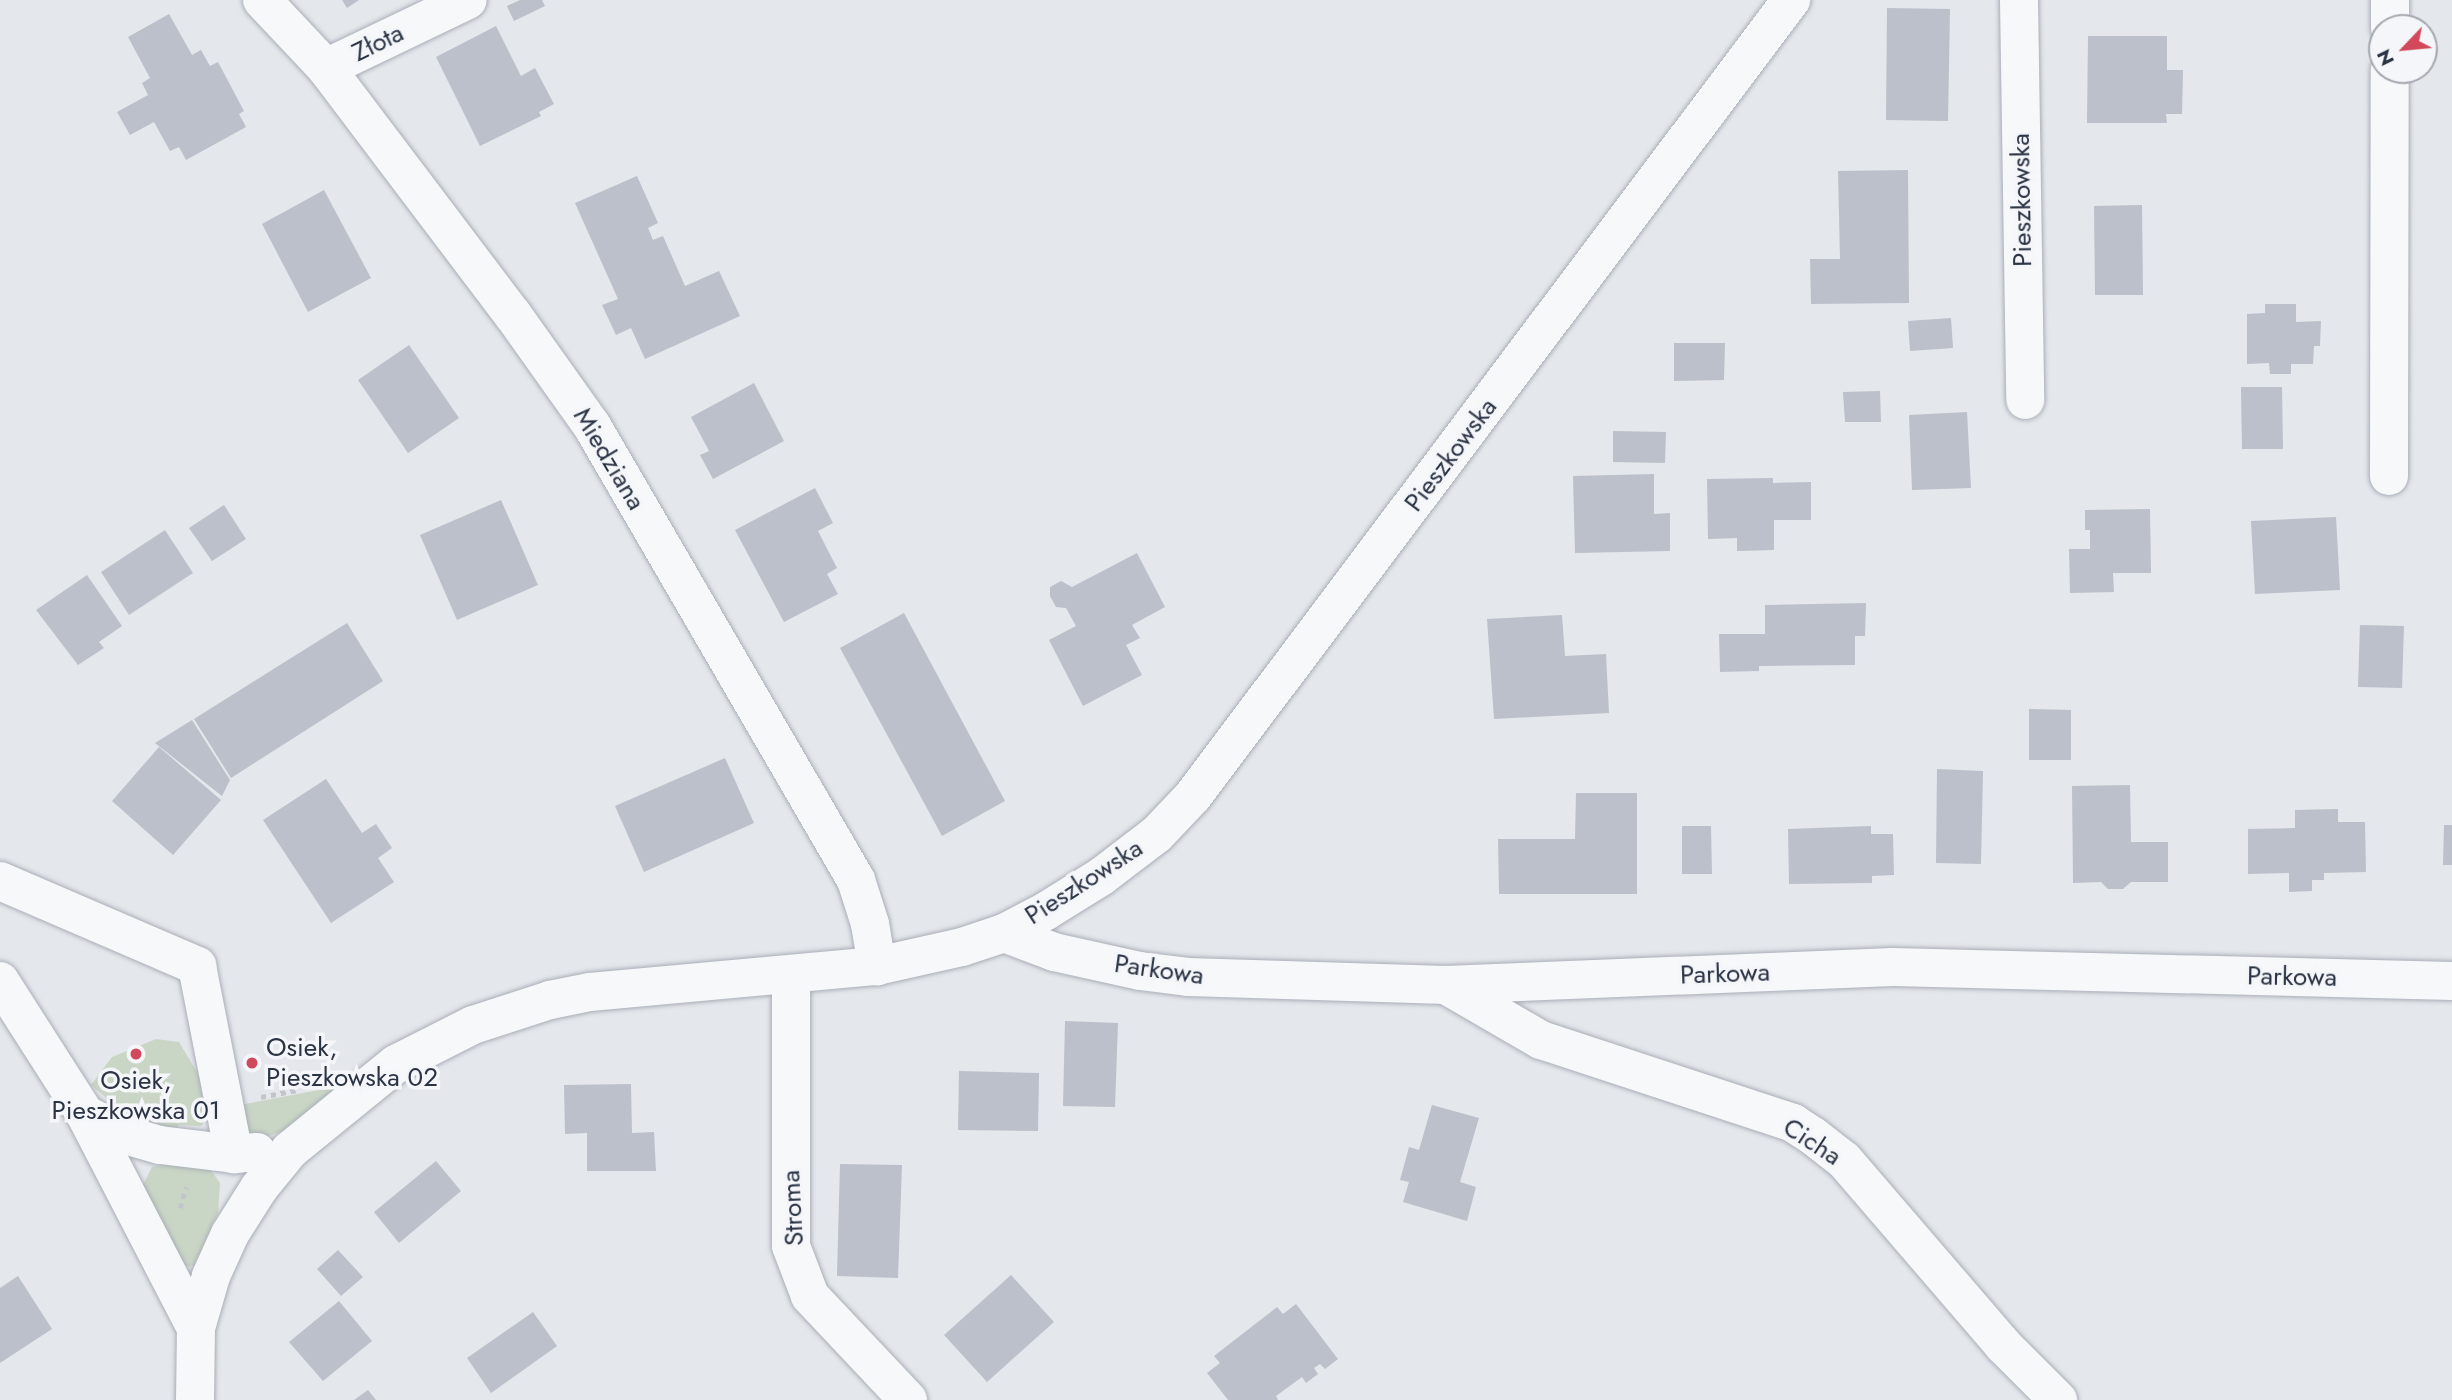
<!DOCTYPE html>
<meta charset="utf-8">
<style>
body{margin:0}
#map{position:relative;width:2452px;height:1400px;overflow:hidden;background:#e4e7ec;font-family:Jost,sans-serif}
div>[style]{position:absolute}
[style*='--x']{left:calc(var(--x)*1px);top:calc(var(--y)*1px);width:calc(var(--w)*1px);rotate:calc(var(--a)*1deg)}
.green>*{inset:0;background:#c9d6c5}
.building>*{inset:0;background:#bbc0ca}
.path>*{height:4.5px;margin-top:-2.25px;transform-origin:0;background:repeating-linear-gradient(90deg,#c2c5cb 0 5px,transparent 0 10px)}
.roads{filter:drop-shadow(0 0 2px #a9aeb7) drop-shadow(0 0 2px #a9aeb7)}
.minor>*{height:38px;margin:-19px;padding:0 19px;transform-origin:19px;border-radius:19px;background:#f7f8fa}
.dots>*{width:19px;height:19px;translate:-50% -50%;box-sizing:border-box;border:4px solid #f4f6f9;border-radius:50%}
span{translate:-50% -50%;white-space:nowrap;text-align:center;line-height:1.15;-webkit-text-stroke:7px #f4f6f9;paint-order:stroke}
.street-label{font-size:26px;color:#2b3445}
.poi-label{font-size:26px;color:#2b3445}
.left{translate:0 -50%;text-align:left}
.north{position:absolute;left:2368px;top:14px;width:70px;height:70px;box-sizing:border-box;background:#f4f6f9;border:2px solid #a4a8b1;border-radius:50%;rotate:244deg;font-size:19px;font-weight:700;line-height:28px;text-align:center;color:#2b3445}
.north::after{content:'';display:block;margin:auto;width:24px;height:32px;background:#d1495b;clip-path:polygon(50% 0,100% 100%,50% 72%,0 100%)}
</style>
<div id="map">
<div class="green">
<div style="clip-path:polygon(156px 1039px,179px 1042px,200px 1077px,212px 1102px,202px 1103px,206px 1118px,202px 1126px,178px 1125px,177px 1131px,153px 1127px,128px 1116px,91px 1085px,112px 1057px)"></div>
<div style="clip-path:polygon(340px 1086px,285px 1130px,269px 1136px,248px 1133px,240px 1105px)"></div>
<div style="clip-path:polygon(165px 1165px,210px 1169px,220px 1183px,218px 1213px,194px 1265px,189px 1267px,182px 1264px,143px 1185px,152px 1167px)"></div>
</div>
<div class="building">
<div style="clip-path:polygon(342px 0,359px 0,347px 8px)"></div>
<div style="clip-path:polygon(520px 0,542px 0,545px 6px,514px 21px,507px 6px)"></div>
<div style="clip-path:polygon(1887px 8px,1950px 9px,1948px 121px,1886px 120px)"></div>
<div style="clip-path:polygon(169px 14px,192px 55px,201px 50px,210px 66px,218px 62px,244px 111px,239px 114px,246px 127px,186px 160px,179px 147px,170px 151px,154px 122px,130px 135px,117px 112px,148px 95px,142px 83px,150px 78px,128px 37px)"></div>
<div style="clip-path:polygon(496px 26px,521px 76px,535px 68px,554px 104px,539px 112px,541px 116px,480px 146px,436px 57px)"></div>
<div style="clip-path:polygon(2088px 36px,2167px 36px,2167px 70px,2183px 70px,2182px 114px,2166px 114px,2167px 123px,2087px 123px)"></div>
<div style="clip-path:polygon(1908px 170px,1909px 303px,1811px 304px,1810px 259px,1840px 259px,1838px 171px)"></div>
<div style="clip-path:polygon(637px 176px,658px 223px,648px 228px,653px 240px,663px 236px,685px 286px,719px 271px,740px 316px,645px 359px,631px 328px,616px 335px,602px 305px,618px 299px,575px 203px)"></div>
<div style="clip-path:polygon(324px 190px,371px 278px,308px 312px,262px 224px)"></div>
<div style="clip-path:polygon(2142px 205px,2143px 295px,2095px 295px,2094px 206px)"></div>
<div style="clip-path:polygon(2265px 304px,2296px 304px,2296px 322px,2321px 321px,2320px 346px,2314px 346px,2313px 364px,2291px 364px,2291px 374px,2270px 374px,2269px 363px,2247px 364px,2247px 314px,2265px 313px)"></div>
<div style="clip-path:polygon(1951px 318px,1953px 348px,1910px 351px,1908px 321px)"></div>
<div style="clip-path:polygon(1674px 343px,1725px 343px,1724px 380px,1674px 381px)"></div>
<div style="clip-path:polygon(409px 345px,459px 418px,408px 453px,358px 380px)"></div>
<div style="clip-path:polygon(754px 383px,784px 441px,713px 479px,700px 455px,709px 451px,691px 417px)"></div>
<div style="clip-path:polygon(2241px 387px,2282px 387px,2283px 449px,2242px 449px)"></div>
<div style="clip-path:polygon(1880px 391px,1881px 422px,1845px 422px,1843px 392px)"></div>
<div style="clip-path:polygon(1967px 412px,1971px 488px,1912px 490px,1909px 415px)"></div>
<div style="clip-path:polygon(1613px 431px,1666px 432px,1665px 463px,1613px 462px)"></div>
<div style="clip-path:polygon(1654px 474px,1654px 514px,1670px 513px,1670px 551px,1575px 553px,1573px 476px)"></div>
<div style="clip-path:polygon(1773px 478px,1773px 483px,1811px 482px,1811px 520px,1774px 520px,1774px 550px,1737px 551px,1737px 538px,1708px 539px,1707px 479px)"></div>
<div style="clip-path:polygon(815px 488px,833px 523px,818px 531px,837px 568px,827px 574px,838px 594px,784px 622px,735px 530px)"></div>
<div style="clip-path:polygon(501px 500px,538px 585px,457px 620px,420px 535px)"></div>
<div style="clip-path:polygon(224px 505px,246px 539px,212px 561px,189px 528px)"></div>
<div style="clip-path:polygon(2150px 509px,2151px 573px,2113px 573px,2114px 592px,2070px 593px,2069px 549px,2090px 549px,2090px 530px,2085px 530px,2085px 510px)"></div>
<div style="clip-path:polygon(2336px 517px,2340px 590px,2255px 594px,2251px 521px)"></div>
<div style="clip-path:polygon(165px 530px,193px 573px,129px 615px,101px 572px)"></div>
<div style="clip-path:polygon(1137px 553px,1165px 607px,1132px 625px,1140px 638px,1126px 645px,1142px 675px,1083px 706px,1049px 640px,1076px 626px,1066px 608px,1056px 607px,1050px 596px,1050px 587px,1061px 581px,1072px 587px)"></div>
<div style="clip-path:polygon(87px 575px,122px 626px,99px 642px,104px 648px,78px 665px,36px 610px)"></div>
<div style="clip-path:polygon(1866px 603px,1865px 636px,1855px 636px,1855px 665px,1759px 666px,1759px 671px,1720px 672px,1719px 634px,1765px 634px,1765px 605px)"></div>
<div style="clip-path:polygon(904px 613px,1005px 801px,942px 836px,840px 648px)"></div>
<div style="clip-path:polygon(1562px 615px,1565px 656px,1606px 654px,1609px 713px,1494px 719px,1487px 619px)"></div>
<div style="clip-path:polygon(347px 623px,383px 681px,231px 778px,194px 719px)"></div>
<div style="clip-path:polygon(2360px 625px,2404px 626px,2402px 688px,2358px 687px)"></div>
<div style="clip-path:polygon(2029px 709px,2071px 710px,2071px 760px,2029px 760px)"></div>
<div style="clip-path:polygon(192px 720px,230px 780px,222px 796px,155px 743px)"></div>
<div style="clip-path:polygon(159px 747px,221px 800px,173px 855px,112px 801px)"></div>
<div style="clip-path:polygon(725px 758px,754px 823px,644px 872px,615px 806px)"></div>
<div style="clip-path:polygon(1937px 769px,1983px 771px,1981px 864px,1936px 863px)"></div>
<div style="clip-path:polygon(326px 779px,362px 833px,376px 824px,392px 848px,378px 858px,394px 882px,331px 923px,263px 820px)"></div>
<div style="clip-path:polygon(2130px 785px,2131px 842px,2168px 842px,2168px 882px,2131px 882px,2123px 889px,2108px 889px,2101px 882px,2073px 883px,2072px 786px)"></div>
<div style="clip-path:polygon(1576px 793px,1637px 793px,1637px 894px,1499px 894px,1498px 839px,1575px 839px)"></div>
<div style="clip-path:polygon(2338px 809px,2338px 822px,2365px 822px,2366px 872px,2324px 873px,2324px 880px,2312px 880px,2312px 891px,2289px 892px,2289px 873px,2248px 874px,2248px 829px,2295px 828px,2295px 810px)"></div>
<div style="clip-path:polygon(2444px 825px,2452px 825px,2452px 865px,2443px 865px)"></div>
<div style="clip-path:polygon(1682px 826px,1711px 826px,1712px 874px,1682px 874px)"></div>
<div style="clip-path:polygon(1871px 826px,1871px 834px,1893px 834px,1894px 875px,1872px 876px,1872px 883px,1789px 884px,1788px 829px)"></div>
<div style="clip-path:polygon(1065px 1021px,1118px 1023px,1115px 1107px,1063px 1106px)"></div>
<div style="clip-path:polygon(959px 1071px,1039px 1073px,1038px 1131px,958px 1130px)"></div>
<div style="clip-path:polygon(631px 1084px,632px 1133px,654px 1132px,656px 1171px,587px 1171px,587px 1133px,565px 1134px,564px 1085px)"></div>
<div style="clip-path:polygon(1432px 1105px,1479px 1118px,1460px 1182px,1476px 1187px,1467px 1221px,1403px 1202px,1409px 1182px,1400px 1180px,1409px 1147px,1419px 1150px)"></div>
<div style="clip-path:polygon(436px 1161px,461px 1191px,399px 1243px,374px 1212px)"></div>
<div style="clip-path:polygon(840px 1164px,902px 1165px,898px 1278px,837px 1276px)"></div>
<div style="clip-path:polygon(338px 1250px,363px 1277px,341px 1296px,317px 1269px)"></div>
<div style="clip-path:polygon(1011px 1275px,1054px 1322px,987px 1382px,944px 1335px)"></div>
<div style="clip-path:polygon(18px 1276px,52px 1329px,0 1363px,0 1288px)"></div>
<div style="clip-path:polygon(339px 1301px,372px 1341px,323px 1381px,289px 1342px)"></div>
<div style="clip-path:polygon(1296px 1304px,1338px 1359px,1325px 1369px,1320px 1364px,1314px 1368px,1318px 1374px,1306px 1383px,1302px 1377px,1276px 1396px,1278px 1400px,1228px 1400px,1207px 1373px,1220px 1363px,1214px 1356px,1277px 1307px,1283px 1314px)"></div>
<div style="clip-path:polygon(533px 1312px,557px 1346px,491px 1393px,467px 1358px)"></div>
<div style="clip-path:polygon(368px 1390px,376px 1400px,354px 1400px)"></div>
</div>
<div class="path">
<div style="--x:261;--y:1097;--w:38;--a:-11"></div>
<div style="--x:180;--y:1208;--w:22;--a:-74"></div>
</div>
<div class="roads">
<div class="minor">
<div style="--x:262;--y:0;--w:93;--a:46.7"></div>
<div style="--x:326;--y:68;--w:310;--a:52.9"></div>
<div style="--x:513;--y:315;--w:136;--a:54.6"></div>
<div style="--x:592;--y:426;--w:525;--a:59.82"></div>
<div style="--x:856;--y:880;--w:46;--a:72.3"></div>
<div style="--x:870;--y:924;--w:43;--a:80.5"></div>
<div style="--x:2019;--y:0;--w:400;--a:89.1"></div>
<div style="--x:2390;--y:28;--w:28;--a:-90"></div>
<div style="--x:326;--y:68;--w:157;--a:-25.6"></div>
<div style="--x:2389;--y:476;--w:406;--a:-89.9"></div>
<div style="--x:0;--y:881;--w:215;--a:23.3"></div>
<div style="--x:197;--y:966;--w:192;--a:78.9"></div>
<div style="--x:1004;--y:933;--w:53;--a:20.8"></div>
<div style="--x:1054;--y:952;--w:88;--a:12.5"></div>
<div style="--x:1140;--y:971;--w:48;--a:7.1"></div>
<div style="--x:1188;--y:977;--w:258;--a:1.8"></div>
<div style="--x:1446;--y:985;--w:447;--a:-2.3"></div>
<div style="--x:1893;--y:967;--w:559;--a:1.43"></div>
<div style="--x:791;--y:975;--w:271;--a:90"></div>
<div style="--x:791;--y:1246;--w:53;--a:69.2"></div>
<div style="--x:810;--y:1296;--w:143;--a:46.7"></div>
<div style="--x:0;--y:981;--w:158;--a:57.4"></div>
<div style="--x:85;--y:1114;--w:241;--a:62.6"></div>
<div style="--x:1446;--y:985;--w:110;--a:30.1"></div>
<div style="--x:1541;--y:1040;--w:265;--a:18.2"></div>
<div style="--x:1793;--y:1123;--w:24;--a:33"></div>
<div style="--x:1813;--y:1136;--w:39;--a:38"></div>
<div style="--x:1844;--y:1160;--w:244;--a:49.3"></div>
<div style="--x:2003;--y:1345;--w:78;--a:45"></div>
<div style="--x:85;--y:1114;--w:45;--a:27.7"></div>
<div style="--x:125;--y:1135;--w:36;--a:16"></div>
<div style="--x:160;--y:1145;--w:75;--a:6.9"></div>
<div style="--x:234;--y:1154;--w:23;--a:-5"></div>
<div style="--x:195;--y:1400;--w:72;--a:-89.2"></div>
<div style="--x:196;--y:1328;--w:54;--a:-73.9"></div>
<div style="--x:211;--y:1276;--w:46;--a:-65.7"></div>
<div style="--x:230;--y:1234;--w:54;--a:-57.8"></div>
<div style="--x:259;--y:1188;--w:49;--a:-50.8"></div>
<div style="--x:290;--y:1150;--w:136;--a:-39.1"></div>
<div style="--x:396;--y:1064;--w:86;--a:-26.9"></div>
<div style="--x:473;--y:1025;--w:81;--a:-18"></div>
<div style="--x:550;--y:1000;--w:41;--a:-11.3"></div>
<div style="--x:590;--y:992;--w:288;--a:-5.2"></div>
<div style="--x:877;--y:966;--w:87;--a:-12.6"></div>
<div style="--x:962;--y:947;--w:44;--a:-18.4"></div>
<div style="--x:1004;--y:933;--w:47;--a:-27.6"></div>
<div style="--x:1046;--y:911;--w:66;--a:-32"></div>
<div style="--x:1102;--y:876;--w:69;--a:-37.4"></div>
<div style="--x:1157;--y:834;--w:52;--a:-46.5"></div>
<div style="--x:1193;--y:796;--w:996;--a:-53.08"></div>
</div>
</div>
<div class="dots">
<div style="left:136px;top:1054px;background:#d1495b"></div>
<div style="left:252px;top:1063px;background:#d1495b"></div>
</div>
<div class="street-label">
<span style="left:378px;top:43px;rotate:-26deg">Złota</span>
<span style="left:2022px;top:200px;rotate:-91deg">Pieszkowska</span>
<span style="left:1451px;top:455px;rotate:-53deg">Pieszkowska</span>
<span style="left:609px;top:459px;rotate:59deg">Miedziana</span>
<span style="left:1084px;top:882px;rotate:-33deg">Pieszkowska</span>
<span style="left:1159px;top:970px;rotate:8deg">Parkowa</span>
<span style="left:1725px;top:974px;rotate:-2deg">Parkowa</span>
<span style="left:2292px;top:977px;rotate:1deg">Parkowa</span>
<span style="left:1812px;top:1142px;rotate:33deg">Cicha</span>
<span style="left:793px;top:1208px;rotate:-93deg">Stroma</span>
</div>
<div class="poi-label">
<span class="left" style="left:266px;top:1063px">Osiek,<br>Pieszkowska 02</span>
<span style="left:136px;top:1096px">Osiek,<br>Pieszkowska 01</span>
</div>
<div class="north">N</div>
</div>
